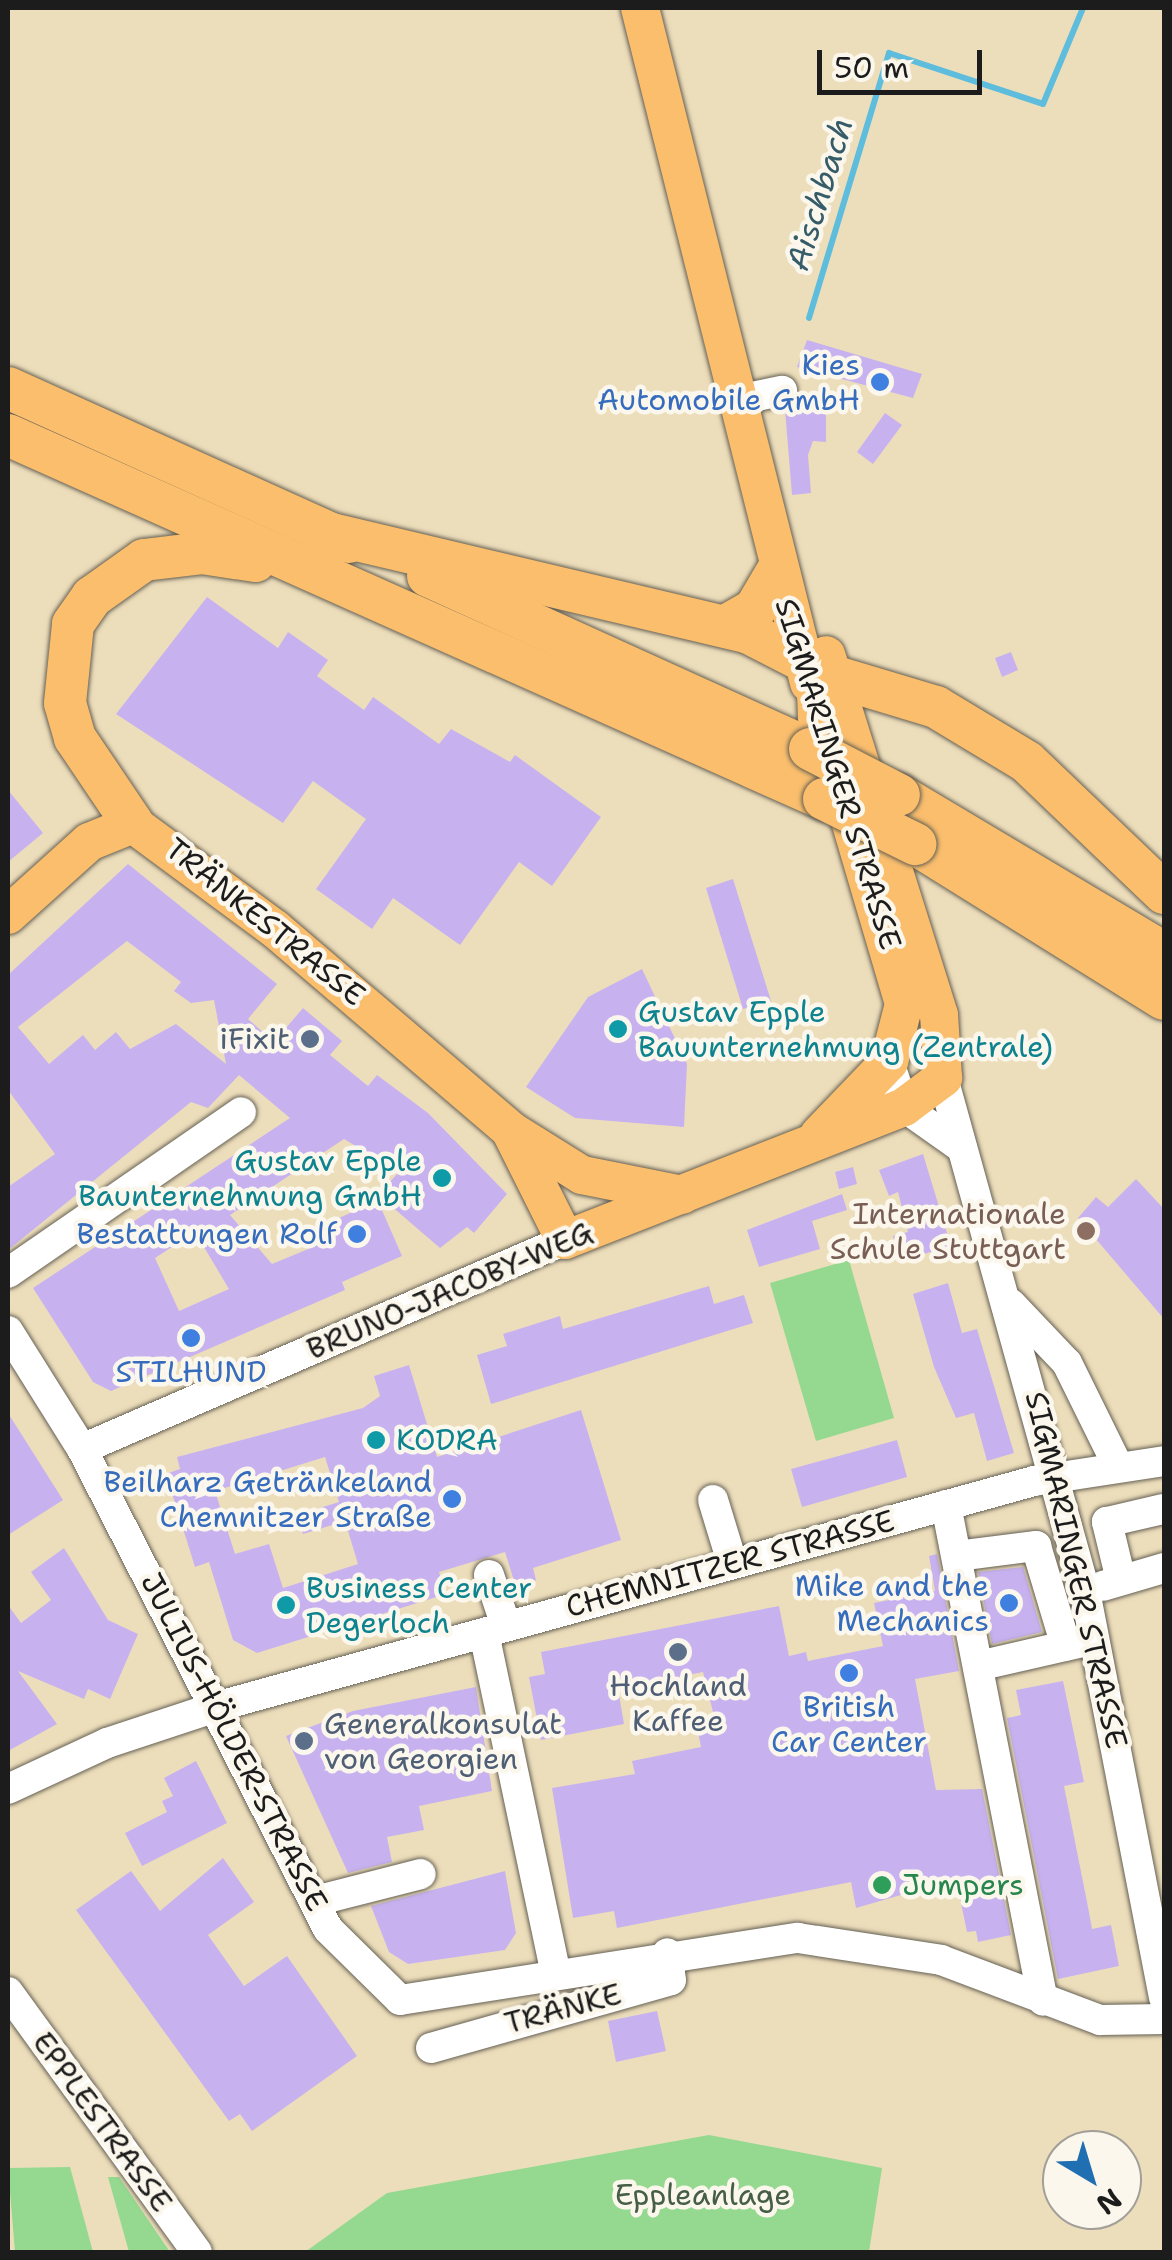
<!DOCTYPE html>
<meta charset="utf-8">
<style>
body{margin:0}
#map{position:relative;width:1172px;height:2260px;overflow:hidden;background:#eddebb;font-family:"Shantell Sans",sans-serif}
div>[style]{position:absolute}
[style*='--x']{left:calc(var(--x)*1px);top:calc(var(--y)*1px);width:calc(var(--w)*1px);rotate:calc(var(--a)*1deg)}
.green>*{inset:0;background:#95d991}
.stream>*{height:6px;margin:-3px;padding:0 3px;transform-origin:3px;border-radius:3px;background:#5ebcdc}
.building>*{inset:0;background:#c7b2ef}
.roads{filter:drop-shadow(0 0 2px #656054) drop-shadow(0 0 2px #656054)}
.minor>*{height:30px;margin:-15px;padding:0 15px;transform-origin:15px;border-radius:15px;background:#fff}
.major>*{height:38px;margin:-19px;padding:0 19px;transform-origin:19px;border-radius:19px;background:#fabe6d}
.highway>*{height:42px;margin:-21px;padding:0 21px;transform-origin:21px;border-radius:21px;background:#fabe6d}
.bridges{filter:drop-shadow(0 0 2px #656054) drop-shadow(0 0 2px #656054)}
.highway-bridge>*{height:42px;margin:-21px;padding:0 21px;transform-origin:21px;border-radius:21px;background:#fabe6d}
.dots>*{width:28px;height:28px;translate:-50% -50%;box-sizing:border-box;border:5px solid #fbf7ec;border-radius:50%}
span{translate:-50% -50%;white-space:nowrap;text-align:center;line-height:1.15;-webkit-text-stroke:9px #fbf7ec;paint-order:stroke}
.shop-label{font-size:30px;color:#366cbe}
.right{translate:-100% -50%;text-align:right}
.street-label{font-size:30px;color:#1c1c1c}
.culture-label{font-size:30px;color:#0d838f}
.left{translate:0 -50%;text-align:left}
.service-label{font-size:30px;color:#4e5e75}
.education-label{font-size:30px;color:#785e54}
.leisure-label{font-size:30px;color:#27864d}
.park-label{font-size:30px;color:#465e45}
.water-label{font-size:32px;color:#365c69;font-style:italic}
.frame{position:absolute;inset:0;border:10px solid #1c1c1c;pointer-events:none}
.north{position:absolute;left:1042px;top:2130px;width:100px;height:100px;box-sizing:border-box;background:#fbf7ec;border:2px solid #a29f99;border-radius:50%;rotate:142deg;font-size:28px;font-weight:700;line-height:40px;text-align:center;color:#1c1c1c}
.north::after{content:'';display:block;margin:auto;width:35px;height:45px;background:#1f6fb2;clip-path:polygon(50% 0,100% 100%,50% 72%,0 100%)}
.scale{position:absolute;left:817px;top:50px;width:165px;height:45px;box-sizing:border-box;border:5px solid #1c1c1c;border-top:0;padding-left:12px;font-size:30px;line-height:35px;white-space:nowrap;color:#1c1c1c;-webkit-text-stroke:8px #fbf7ec;paint-order:stroke}
</style>
<div id="map">
<div class="green">
<div style="clip-path:polygon(849px 1260px,894px 1418px,816px 1441px,770px 1283px)"></div>
<div style="clip-path:polygon(709px 2135px,882px 2168px,869px 2252px,305px 2252px,387px 2193px)"></div>
<div style="clip-path:polygon(70px 2167px,93px 2252px,15px 2252px,8px 2168px)"></div>
<div style="clip-path:polygon(108px 2177px,119px 2177px,170px 2252px,129px 2252px)"></div>
</div>
<div class="stream">
<div style="--x:809;--y:318;--w:277;--a:-73.2"></div>
<div style="--x:889;--y:53;--w:162;--a:18.3"></div>
<div style="--x:1043;--y:104;--w:104;--a:-67.4"></div>
</div>
<div class="building">
<div style="clip-path:polygon(807px 340px,922px 374px,913px 398px,797px 367px)"></div>
<div style="clip-path:polygon(785px 410px,826px 410px,826px 442px,813px 441px,808px 455px,811px 493px,792px 495px)"></div>
<div style="clip-path:polygon(885px 413px,902px 425px,873px 464px,857px 452px)"></div>
<div style="clip-path:polygon(207px 597px,278px 648px,288px 632px,328px 660px,317px 676px,364px 710px,373px 697px,439px 744px,451px 729px,510px 762px,515px 755px,601px 817px,552px 886px,519px 862px,460px 945px,393px 898px,372px 929px,316px 889px,366px 819px,313px 781px,283px 823px,116px 714px)"></div>
<div style="clip-path:polygon(1011px 652px,1018px 670px,1002px 677px,995px 658px)"></div>
<div style="clip-path:polygon(8px 790px,43px 833px,8px 862px)"></div>
<div style="clip-path:polygon(evenodd,128px 864px,277px 984px,248px 1019px,274px 1042px,303px 1008px,342px 1041px,330px 1055px,368px 1086px,377px 1075px,428px 1113px,507px 1194px,474px 1233px,467px 1227px,440px 1248px,383px 1199px,396px 1193px,387px 1185px,399px 1172px,344px 1139px,230px 1215px,272px 1264px,325px 1242px,318px 1227px,378px 1201px,402px 1256px,342px 1282px,345px 1290px,111px 1391px,93px 1382px,33px 1288px,290px 1118px,239px 1075px,208px 1108px,191px 1102px,8px 1250px,8px 1187px,55px 1154px,8px 1090px,8px 975px,128px 864px,127px 941px,181px 982px,174px 991px,191px 1003px,214px 1000px,226px 1064px,176px 1024px,130px 1049px,116px 1032px,95px 1050px,83px 1035px,49px 1064px,18px 1027px,127px 941px,128px 864px,195px 1232px,229px 1289px,179px 1311px,155px 1258px,195px 1232px)"></div>
<div style="clip-path:polygon(733px 879px,771px 1001px,743px 1009px,706px 888px)"></div>
<div style="clip-path:polygon(642px 969px,687px 1064px,684px 1127px,575px 1118px,526px 1087px,588px 997px)"></div>
<div style="clip-path:polygon(923px 1154px,951px 1246px,900px 1261px,893px 1236px,908px 1232px,898px 1192px,889px 1196px,879px 1170px)"></div>
<div style="clip-path:polygon(853px 1167px,857px 1184px,839px 1189px,835px 1172px)"></div>
<div style="clip-path:polygon(1136px 1179px,1164px 1209px,1164px 1319px,1078px 1218px,1096px 1197px,1108px 1207px)"></div>
<div style="clip-path:polygon(842px 1194px,847px 1210px,812px 1221px,820px 1249px,759px 1267px,747px 1230px)"></div>
<div style="clip-path:polygon(948px 1283px,962px 1333px,977px 1329px,1014px 1453px,987px 1461px,974px 1413px,956px 1418px,934px 1367px,913px 1294px)"></div>
<div style="clip-path:polygon(709px 1286px,714px 1304px,744px 1295px,753px 1323px,491px 1404px,477px 1355px,507px 1346px,503px 1334px,560px 1316px,563px 1329px)"></div>
<div style="clip-path:polygon(evenodd,409px 1365px,437px 1457px,581px 1410px,621px 1540px,533px 1568px,536px 1580px,516px 1587px,505px 1552px,439px 1572px,446px 1594px,257px 1653px,233px 1640px,209px 1562px,195px 1567px,166px 1474px,180px 1469px,177px 1457px,363px 1408px,380px 1396px,374px 1376px,409px 1365px,325px 1457px,339px 1502px,297px 1515px,303px 1534px,345px 1521px,358px 1564px,283px 1588px,269px 1544px,235px 1554px,215px 1491px,325px 1457px)"></div>
<div style="clip-path:polygon(8px 1413px,63px 1500px,8px 1535px)"></div>
<div style="clip-path:polygon(897px 1440px,907px 1477px,802px 1507px,791px 1469px)"></div>
<div style="clip-path:polygon(64px 1548px,108px 1620px,138px 1634px,110px 1699px,88px 1689px,84px 1699px,18px 1671px,57px 1724px,8px 1751px,8px 1605px,21px 1623px,51px 1600px,31px 1572px)"></div>
<div style="clip-path:polygon(937px 1554px,959px 1671px,915px 1679px,936px 1790px,982px 1789px,1011px 1935px,978px 1942px,976px 1931px,967px 1932px,956px 1879px,856px 1908px,851px 1882px,617px 1928px,614px 1911px,573px 1918px,552px 1788px,635px 1774px,632px 1761px,701px 1747px,697px 1727px,716px 1724px,703px 1672px,618px 1689px,624px 1724px,541px 1740px,529px 1677px,545px 1674px,541px 1652px,779px 1606px,789px 1656px,806px 1652px,808px 1661px,883px 1646px,874px 1603px,935px 1591px,929px 1556px)"></div>
<div style="clip-path:polygon(1023px 1567px,1042px 1632px,992px 1644px,978px 1572px)"></div>
<div style="clip-path:polygon(1063px 1681px,1084px 1782px,1064px 1786px,1088px 1907px,1092px 1929px,1111px 1925px,1119px 1966px,1058px 1979px,1007px 1718px,1021px 1715px,1016px 1690px)"></div>
<div style="clip-path:polygon(476px 1687px,492px 1791px,419px 1806px,424px 1830px,387px 1837px,392px 1862px,348px 1873px,286px 1736px,353px 1711px)"></div>
<div style="clip-path:polygon(196px 1761px,227px 1823px,142px 1866px,125px 1833px,167px 1812px,162px 1801px,173px 1796px,164px 1778px)"></div>
<div style="clip-path:polygon(223px 1858px,254px 1902px,208px 1935px,244px 1986px,287px 1956px,357px 2056px,252px 2131px,240px 2114px,229px 2121px,76px 1910px,131px 1871px,160px 1911px)"></div>
<div style="clip-path:polygon(505px 1871px,516px 1933px,505px 1950px,408px 1964px,389px 1952px,371px 1906px)"></div>
<div style="clip-path:polygon(657px 2011px,666px 2051px,616px 2062px,608px 2021px)"></div>
</div>
<div class="roads">
<div class="minor">
<div style="--x:743;--y:399;--w:40;--a:-12"></div>
<div style="--x:889;--y:1062;--w:47;--a:71.6"></div>
<div style="--x:904;--y:1107;--w:71;--a:35.3"></div>
<div style="--x:943;--y:1078;--w:532;--a:74.53"></div>
<div style="--x:1085;--y:1591;--w:414;--a:79"></div>
<div style="--x:8;--y:1273;--w:283;--a:-34.6"></div>
<div style="--x:1011;--y:1304;--w:81;--a:46.5"></div>
<div style="--x:1067;--y:1363;--w:115;--a:63.7"></div>
<div style="--x:8;--y:1331;--w:139;--a:57.9"></div>
<div style="--x:82;--y:1449;--w:539;--a:62.86"></div>
<div style="--x:328;--y:1929;--w:101;--a:44.6"></div>
<div style="--x:400;--y:2000;--w:403;--a:-8.9"></div>
<div style="--x:798;--y:1938;--w:145;--a:8.7"></div>
<div style="--x:941;--y:1960;--w:170;--a:20.7"></div>
<div style="--x:1100;--y:2020;--w:64;--a:-0.9"></div>
<div style="--x:82;--y:1449;--w:526;--a:-23.4"></div>
<div style="--x:713;--y:1500;--w:65;--a:73"></div>
<div style="--x:946;--y:1505;--w:505;--a:78.93"></div>
<div style="--x:957;--y:1556;--w:80;--a:-7.2"></div>
<div style="--x:1036;--y:1546;--w:104;--a:73.3"></div>
<div style="--x:489;--y:1575;--w:54;--a:71.6"></div>
<div style="--x:1121;--y:1580;--w:60;--a:-103.6"></div>
<div style="--x:1107;--y:1522;--w:57;--a:-13.1"></div>
<div style="--x:1103;--y:1586;--w:64;--a:-16.4"></div>
<div style="--x:484;--y:1633;--w:349;--a:78.1"></div>
<div style="--x:978;--y:1666;--w:108;--a:-12.9"></div>
<div style="--x:8;--y:1789;--w:109;--a:-24.9"></div>
<div style="--x:107;--y:1743;--w:118;--a:-18.3"></div>
<div style="--x:219;--y:1706;--w:845;--a:-15.43"></div>
<div style="--x:1034;--y:1481;--w:132;--a:-8.7"></div>
<div style="--x:315;--y:1901;--w:109;--a:-14.3"></div>
<div style="--x:8;--y:1992;--w:321;--a:54"></div>
<div style="--x:431;--y:2048;--w:249;--a:-15.8"></div>
<div style="--x:671;--y:1980;--w:27;--a:-98"></div>
</div>
<div class="major">
<div style="--x:640;--y:8;--w:696;--a:75.94"></div>
<div style="--x:8;--y:915;--w:109;--a:-42"></div>
<div style="--x:89;--y:842;--w:48;--a:-22.2"></div>
<div style="--x:133;--y:824;--w:177;--a:36.5"></div>
<div style="--x:275;--y:929;--w:309;--a:40.5"></div>
<div style="--x:510;--y:1130;--w:85;--a:32"></div>
<div style="--x:582;--y:1175;--w:102;--a:11.3"></div>
<div style="--x:510;--y:1130;--w:123;--a:63.4"></div>
<div style="--x:565;--y:1240;--w:364;--a:-21.4"></div>
<div style="--x:904;--y:1107;--w:49;--a:-36.6"></div>
<div style="--x:943;--y:1078;--w:63;--a:-93.6"></div>
<div style="--x:939;--y:1015;--w:377;--a:-107.4"></div>
<div style="--x:819;--y:1135;--w:101;--a:-46.2"></div>
<div style="--x:889;--y:1062;--w:60;--a:-75.5"></div>
<div style="--x:904;--y:1004;--w:220;--a:-106.4"></div>
</div>
<div class="highway">
<div style="--x:8;--y:388;--w:374;--a:24.3"></div>
<div style="--x:8;--y:435;--w:894;--a:24.04"></div>
<div style="--x:323;--y:532;--w:436;--a:13.3"></div>
<div style="--x:747;--y:632;--w:97;--a:27.1"></div>
<div style="--x:833;--y:676;--w:108;--a:16.8"></div>
<div style="--x:936;--y:707;--w:106;--a:31.1"></div>
<div style="--x:1027;--y:762;--w:190;--a:43.7"></div>
<div style="--x:428;--y:576;--w:419;--a:24.4"></div>
<div style="--x:726;--y:626;--w:34;--a:-30"></div>
<div style="--x:755;--y:609;--w:45;--a:-59.5"></div>
<div style="--x:819;--y:719;--w:24;--a:-92"></div>
<div style="--x:818;--y:695;--w:24;--a:-52"></div>
<div style="--x:899;--y:795;--w:309;--a:30.8"></div>
<div style="--x:133;--y:824;--w:104;--a:-124"></div>
<div style="--x:75;--y:738;--w:36;--a:-106"></div>
<div style="--x:65;--y:703;--w:79;--a:-84.2"></div>
<div style="--x:73;--y:624;--w:33;--a:-55"></div>
<div style="--x:92;--y:597;--w:64;--a:-35.4"></div>
<div style="--x:144;--y:560;--w:58;--a:-6.9"></div>
<div style="--x:202;--y:553;--w:54;--a:8.6"></div>
<div style="--x:915;--y:844;--w:293;--a:31.9"></div>
</div>
</div>
<div class="bridges">
<div class="highway-bridge">
<div style="--x:810;--y:749;--w:100;--a:27.3"></div>
<div style="--x:824;--y:799;--w:102;--a:26.3"></div>
</div>
</div>
<div class="dots">
<div style="left:880px;top:382px;background:#3f7fe0"></div>
<div style="left:618px;top:1029px;background:#0f9aa8"></div>
<div style="left:310px;top:1039px;background:#5c6f8a"></div>
<div style="left:442px;top:1178px;background:#0f9aa8"></div>
<div style="left:1086px;top:1231px;background:#8d6e63"></div>
<div style="left:357px;top:1234px;background:#3f7fe0"></div>
<div style="left:191px;top:1338px;background:#3f7fe0"></div>
<div style="left:376px;top:1440px;background:#0f9aa8"></div>
<div style="left:452px;top:1499px;background:#3f7fe0"></div>
<div style="left:1009px;top:1603px;background:#3f7fe0"></div>
<div style="left:286px;top:1605px;background:#0f9aa8"></div>
<div style="left:678px;top:1652px;background:#5c6f8a"></div>
<div style="left:849px;top:1673px;background:#3f7fe0"></div>
<div style="left:304px;top:1741px;background:#5c6f8a"></div>
<div style="left:882px;top:1885px;background:#2e9e5b"></div>
</div>
<div class="shop-label">
<span class="right" style="left:860px;top:382px">Kies<br>Automobile GmbH</span>
<span class="right" style="left:337px;top:1234px">Bestattungen Rolf</span>
<span style="left:191px;top:1372px">STILHUND</span>
<span class="right" style="left:432px;top:1499px">Beilharz Getränkeland<br>Chemnitzer Straße</span>
<span class="right" style="left:989px;top:1603px">Mike and the<br>Mechanics</span>
<span style="left:849px;top:1724px">British<br>Car Center</span>
</div>
<div class="street-label">
<span style="left:838px;top:774px;rotate:73deg">SIGMARINGER STRASSE</span>
<span style="left:265px;top:922px;rotate:39deg">TRÄNKESTRASSE</span>
<span style="left:450px;top:1291px;rotate:-23deg">BRUNO-JACOBY-WEG</span>
<span style="left:730px;top:1564px;rotate:-15deg">CHEMNITZER STRASSE</span>
<span style="left:1076px;top:1570px;rotate:77deg">SIGMARINGER STRASSE</span>
<span style="left:234px;top:1742px;rotate:63deg">JULIUS-HÖLDER-STRASSE</span>
<span style="left:563px;top:2009px;rotate:-15deg">TRÄNKE</span>
<span style="left:102px;top:2122px;rotate:54deg">EPPLESTRASSE</span>
</div>
<div class="culture-label">
<span class="left" style="left:638px;top:1029px">Gustav Epple<br>Bauunternehmung (Zentrale)</span>
<span class="right" style="left:422px;top:1178px">Gustav Epple<br>Baunternehmung GmbH</span>
<span class="left" style="left:396px;top:1440px">KODRA</span>
<span class="left" style="left:306px;top:1605px">Business Center<br>Degerloch</span>
</div>
<div class="service-label">
<span class="right" style="left:290px;top:1039px">iFixit</span>
<span style="left:678px;top:1703px">Hochland<br>Kaffee</span>
<span class="left" style="left:324px;top:1741px">Generalkonsulat<br>von Georgien</span>
</div>
<div class="education-label">
<span class="right" style="left:1066px;top:1231px">Internationale<br>Schule Stuttgart</span>
</div>
<div class="leisure-label">
<span class="left" style="left:902px;top:1885px">Jumpers</span>
</div>
<div class="park-label">
<span style="left:703px;top:2195px">Eppleanlage</span>
</div>
<div class="water-label">
<span style="left:820px;top:194px;rotate:-73deg">Aischbach</span>
</div>
<div class="frame"></div>
<div class="north">N</div>
<div class="scale">50 m</div>
</div>
